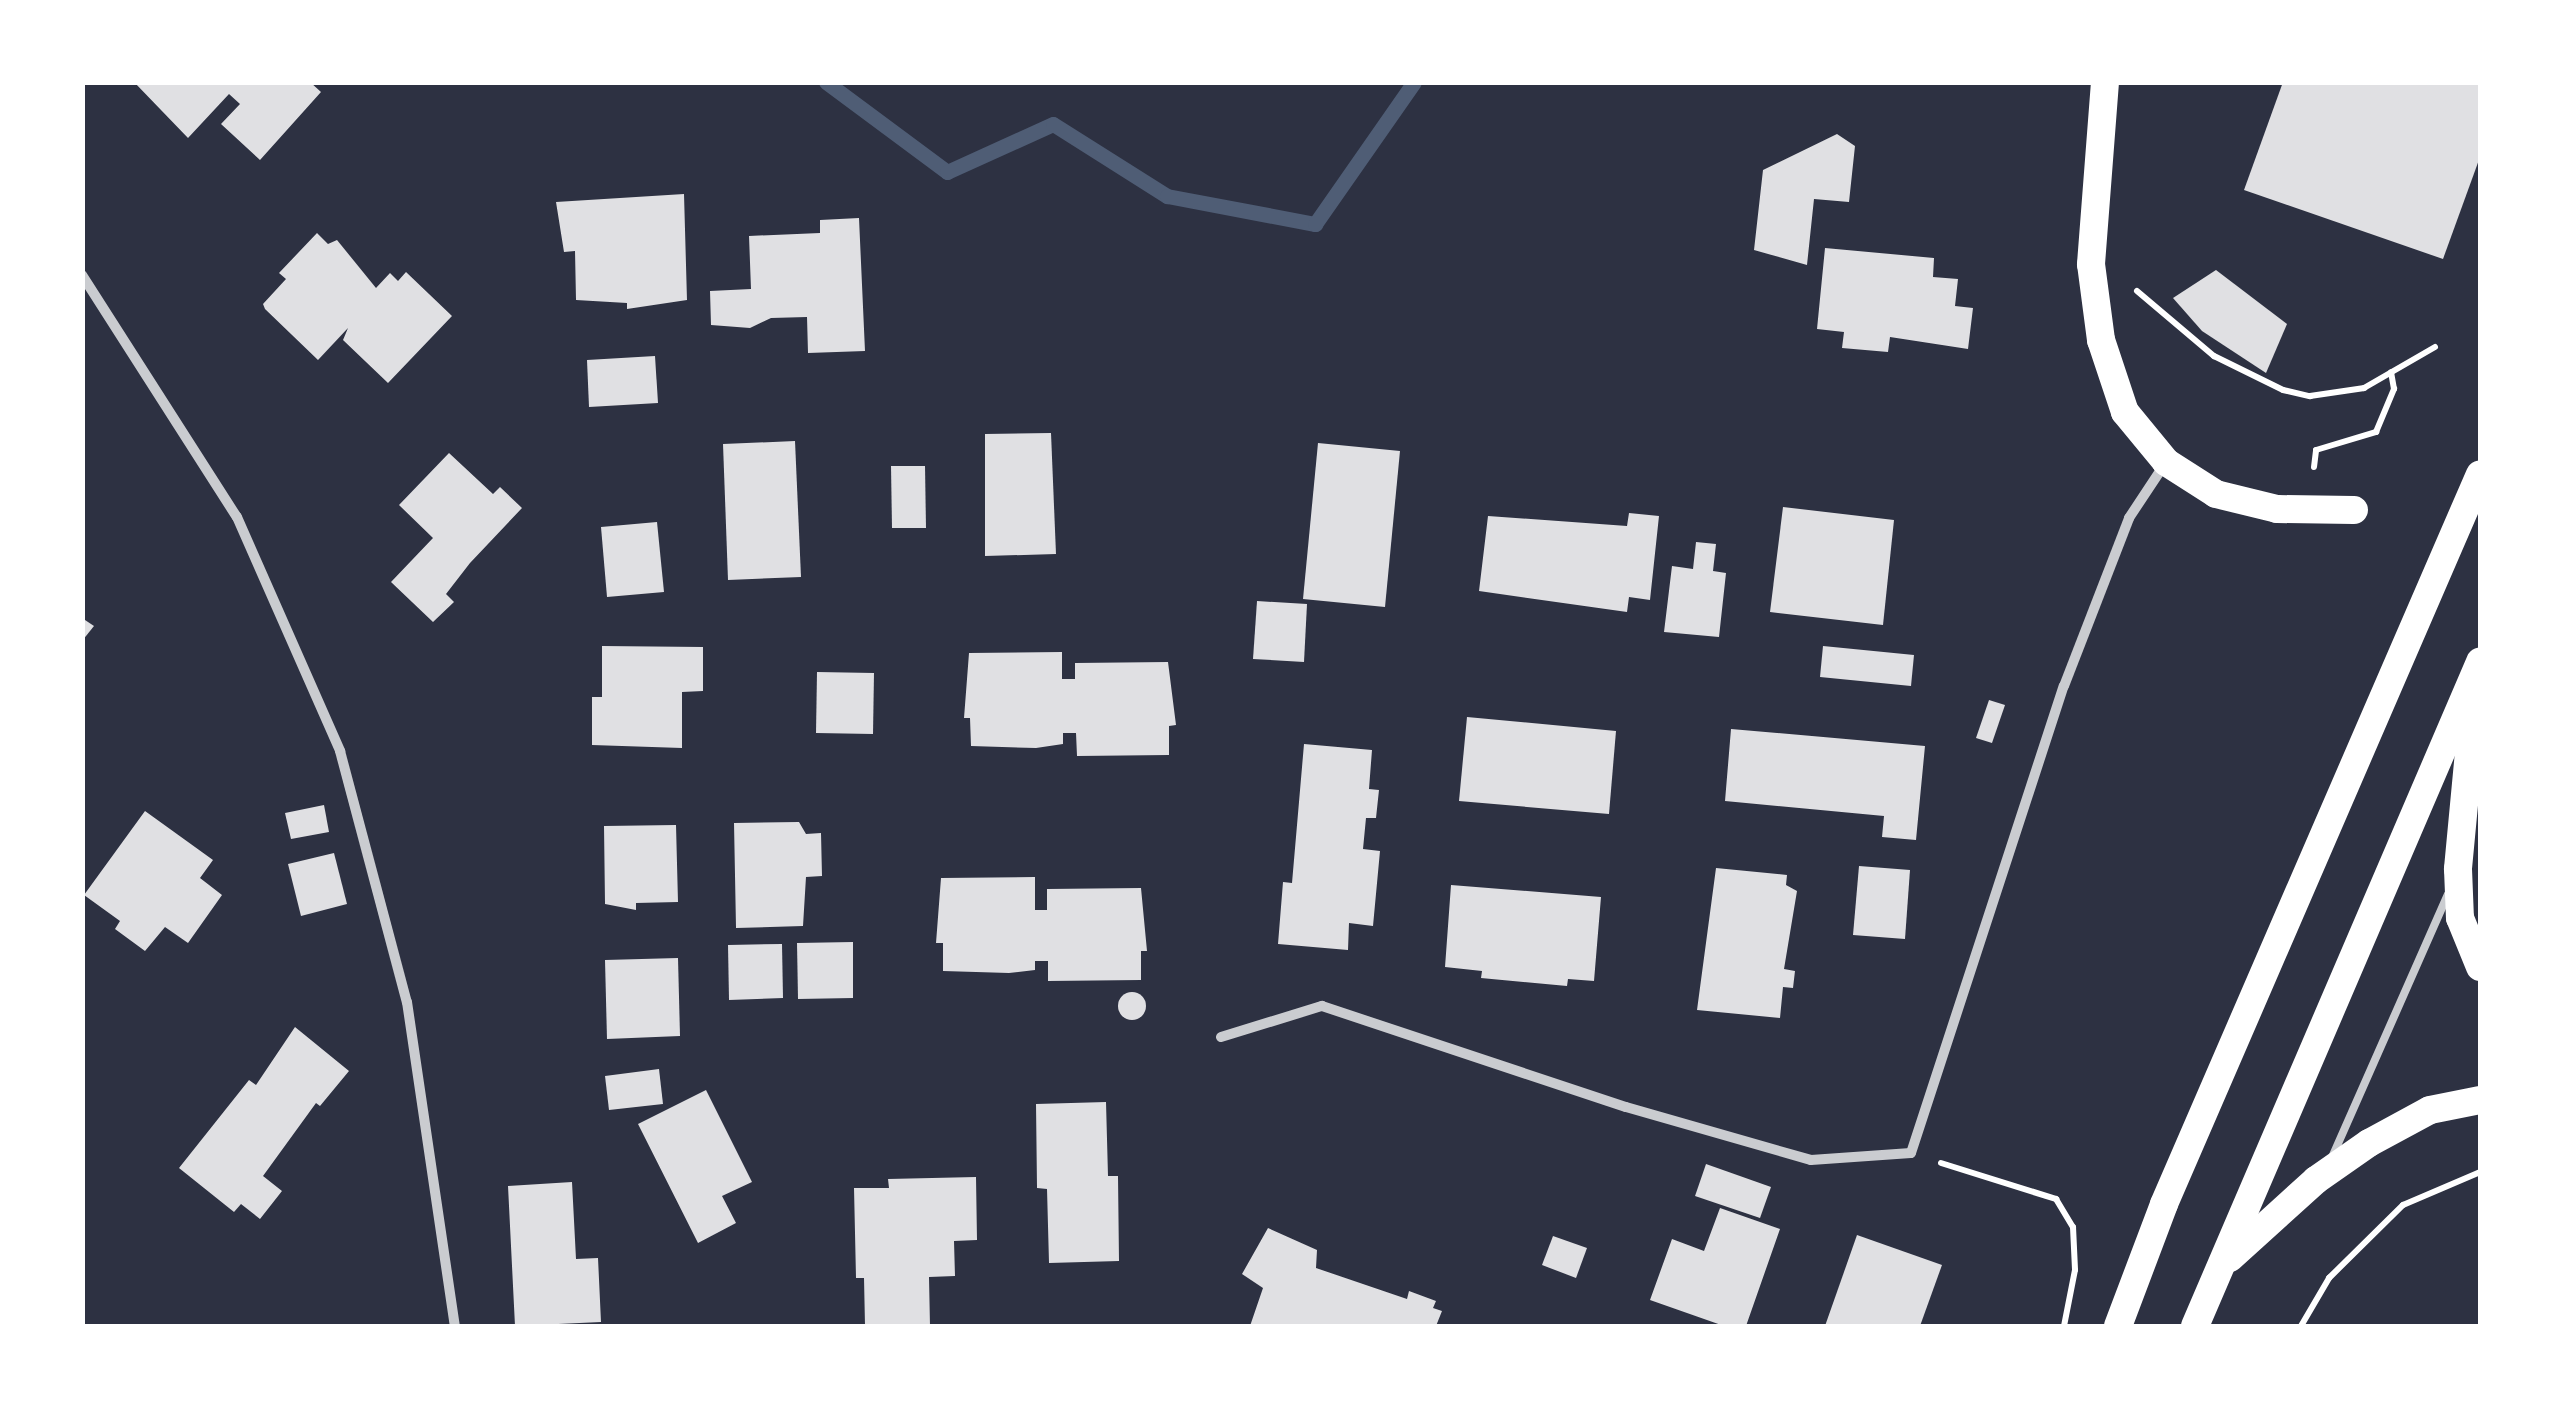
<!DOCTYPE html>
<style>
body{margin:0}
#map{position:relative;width:2563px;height:1409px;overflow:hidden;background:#2d3142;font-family:Lato,sans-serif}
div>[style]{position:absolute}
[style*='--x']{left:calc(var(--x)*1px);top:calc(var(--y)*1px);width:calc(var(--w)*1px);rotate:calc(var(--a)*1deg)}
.stream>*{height:15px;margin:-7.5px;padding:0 7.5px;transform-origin:7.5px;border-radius:7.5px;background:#4f5d75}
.building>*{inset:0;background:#e0e0e3}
.round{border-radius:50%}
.path>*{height:6px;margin:-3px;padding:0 3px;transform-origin:3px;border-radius:3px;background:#fff}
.service>*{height:8px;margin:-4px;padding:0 4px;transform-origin:4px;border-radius:4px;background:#caccd0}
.minor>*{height:10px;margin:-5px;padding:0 5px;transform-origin:5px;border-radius:5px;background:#caccd0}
.trunk>*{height:28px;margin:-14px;padding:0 14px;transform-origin:14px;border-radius:14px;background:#fff}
span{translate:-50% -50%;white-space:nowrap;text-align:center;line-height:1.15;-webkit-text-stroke:10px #fff;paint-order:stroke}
.frame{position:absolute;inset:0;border:85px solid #fff;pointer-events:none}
</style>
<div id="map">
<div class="stream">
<div style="--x:826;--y:82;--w:151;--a:36.6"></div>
<div style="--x:947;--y:172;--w:116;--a:-24.4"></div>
<div style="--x:1053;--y:124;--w:135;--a:32.3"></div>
<div style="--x:1167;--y:196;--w:151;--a:10.7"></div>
<div style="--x:1315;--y:224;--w:173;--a:-55.1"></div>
</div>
<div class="building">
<div style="clip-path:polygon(134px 82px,310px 82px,321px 92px,260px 160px,221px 124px,240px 104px,229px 94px,188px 138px)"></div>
<div style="clip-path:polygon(2283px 82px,2480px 82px,2480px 157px,2443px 259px,2244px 190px)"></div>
<div style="clip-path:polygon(1837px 134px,1855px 146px,1849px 202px,1814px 199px,1807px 265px,1754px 250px,1763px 170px)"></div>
<div style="clip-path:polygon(684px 194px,687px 300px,627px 309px,627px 303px,576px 300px,575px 251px,564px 252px,556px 202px)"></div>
<div style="clip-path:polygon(859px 218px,865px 351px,808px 353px,807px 317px,771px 318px,750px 328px,711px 325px,710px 291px,751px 289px,749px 236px,820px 233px,820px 220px)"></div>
<div style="clip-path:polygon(317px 233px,328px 244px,337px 240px,376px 288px,390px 273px,398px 281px,406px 272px,452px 316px,388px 383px,343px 340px,348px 328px,318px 360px,265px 309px,263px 304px,286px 279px,279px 273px)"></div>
<div style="clip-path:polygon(1825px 248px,1934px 258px,1933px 277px,1958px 279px,1955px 306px,1973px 308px,1968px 349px,1890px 337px,1888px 352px,1842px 348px,1844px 332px,1817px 329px)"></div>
<div style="clip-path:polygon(2216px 270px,2287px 324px,2266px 373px,2202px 331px,2173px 298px)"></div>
<div style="clip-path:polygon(655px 356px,658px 403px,589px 407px,587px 360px)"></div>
<div style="clip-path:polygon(1051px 433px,1056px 554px,985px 556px,985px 434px)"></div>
<div style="clip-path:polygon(795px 441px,801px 577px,728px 580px,723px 444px)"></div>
<div style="clip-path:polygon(1318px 443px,1400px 451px,1385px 607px,1303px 599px)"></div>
<div style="clip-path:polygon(449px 453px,493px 494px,500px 487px,522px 508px,470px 563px,446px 594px,454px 602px,433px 622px,391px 582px,433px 538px,399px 505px)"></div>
<div style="clip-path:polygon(891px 466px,925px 466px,926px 528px,892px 528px)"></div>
<div style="clip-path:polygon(1783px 507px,1894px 520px,1883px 625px,1770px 612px)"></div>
<div style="clip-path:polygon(1629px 513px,1659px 516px,1650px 600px,1629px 597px,1627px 612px,1479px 591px,1488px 516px,1627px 526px)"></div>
<div style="clip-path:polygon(657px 522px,664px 592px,607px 597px,601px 527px)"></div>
<div style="clip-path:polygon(1696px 542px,1716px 544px,1713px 571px,1726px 573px,1719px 637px,1664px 632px,1672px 566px,1693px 569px)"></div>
<div style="clip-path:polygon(1257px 601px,1307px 604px,1304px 662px,1253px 659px)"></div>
<div style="clip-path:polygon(82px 618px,94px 626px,82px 641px)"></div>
<div style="clip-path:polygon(602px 646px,703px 647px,703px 691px,682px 692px,682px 748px,592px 745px,592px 697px,602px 697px)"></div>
<div style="clip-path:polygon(1823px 646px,1914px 655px,1911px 686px,1820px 677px)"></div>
<div style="clip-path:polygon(1062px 652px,1062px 679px,1075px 679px,1075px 663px,1168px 662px,1176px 725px,1169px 726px,1169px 755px,1077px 756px,1076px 733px,1063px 733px,1063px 744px,1036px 748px,971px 746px,970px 718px,964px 718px,969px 653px)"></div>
<div style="clip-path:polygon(817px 672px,874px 673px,873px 734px,816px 733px)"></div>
<div style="clip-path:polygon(1989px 700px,2005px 705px,1992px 743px,1976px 738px)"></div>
<div style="clip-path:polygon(1467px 717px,1616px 731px,1609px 814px,1459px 801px)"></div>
<div style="clip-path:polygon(1731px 729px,1925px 746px,1916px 840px,1882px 837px,1884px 816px,1725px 801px)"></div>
<div style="clip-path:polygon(1304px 744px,1372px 750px,1369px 789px,1379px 790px,1376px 818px,1366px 818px,1363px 849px,1380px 851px,1373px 926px,1349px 923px,1348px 950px,1278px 944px,1283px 882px,1292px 883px)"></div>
<div style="clip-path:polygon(324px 805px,329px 832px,291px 839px,285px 813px)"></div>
<div style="clip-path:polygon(145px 811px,213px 860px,200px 878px,222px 895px,188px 943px,165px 927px,145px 951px,115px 929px,120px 921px,84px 895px)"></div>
<div style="clip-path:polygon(799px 822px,806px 834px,821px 833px,822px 876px,806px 877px,803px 926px,736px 928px,734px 823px)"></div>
<div style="clip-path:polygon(676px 825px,678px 902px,636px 903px,636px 910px,605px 904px,604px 826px)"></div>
<div style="clip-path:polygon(334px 853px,347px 904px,301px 916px,288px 864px)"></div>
<div style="clip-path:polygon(1859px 866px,1910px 870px,1905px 939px,1853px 935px)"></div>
<div style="clip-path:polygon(1716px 868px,1787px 875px,1786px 885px,1797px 891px,1784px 969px,1795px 971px,1793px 988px,1783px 987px,1780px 1018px,1697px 1010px)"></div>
<div style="clip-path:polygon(1035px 877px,1035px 910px,1047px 910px,1047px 889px,1141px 888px,1147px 951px,1141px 951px,1141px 980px,1048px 981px,1048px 961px,1035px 961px,1035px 970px,1009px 973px,943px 971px,943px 943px,936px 943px,941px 878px)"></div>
<div style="clip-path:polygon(1451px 885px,1601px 897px,1594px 981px,1568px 979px,1567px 986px,1481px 978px,1482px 971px,1445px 967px)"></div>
<div style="clip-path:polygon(853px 942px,853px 998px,798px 999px,797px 943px)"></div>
<div style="clip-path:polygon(782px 944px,783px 998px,729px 1000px,728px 945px)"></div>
<div style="clip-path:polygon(678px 958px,680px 1036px,607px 1039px,605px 960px)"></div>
<div class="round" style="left:1118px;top:992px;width:28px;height:28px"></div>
<div style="clip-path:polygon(295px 1027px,349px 1071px,320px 1106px,316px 1103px,263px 1176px,282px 1191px,260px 1219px,241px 1204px,234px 1212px,179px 1168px,249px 1080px,256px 1085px)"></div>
<div style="clip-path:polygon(659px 1069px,663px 1104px,609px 1110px,605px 1076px)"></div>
<div style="clip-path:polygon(706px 1090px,752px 1182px,722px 1196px,736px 1223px,698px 1243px,638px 1124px)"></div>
<div style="clip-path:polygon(1106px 1102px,1108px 1176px,1118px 1176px,1119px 1261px,1049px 1263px,1047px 1189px,1037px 1188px,1036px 1104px)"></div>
<div style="clip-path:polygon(1706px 1164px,1771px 1187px,1760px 1218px,1695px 1196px)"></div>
<div style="clip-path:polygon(976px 1177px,977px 1240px,954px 1241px,955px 1276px,929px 1277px,930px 1326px,865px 1326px,864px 1278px,856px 1278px,854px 1188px,889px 1188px,888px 1179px)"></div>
<div style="clip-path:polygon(572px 1182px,576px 1259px,598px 1258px,601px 1322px,515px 1326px,508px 1186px)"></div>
<div style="clip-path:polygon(1720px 1208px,1780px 1229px,1746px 1326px,1724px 1326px,1650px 1300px,1672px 1239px,1704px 1251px)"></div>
<div style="clip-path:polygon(1268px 1228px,1317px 1250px,1316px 1268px,1407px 1299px,1409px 1291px,1436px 1301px,1433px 1308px,1442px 1311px,1436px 1326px,1250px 1326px,1263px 1288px,1242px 1274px)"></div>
<div style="clip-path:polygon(1857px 1235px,1942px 1265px,1920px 1326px,1825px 1326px)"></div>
<div style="clip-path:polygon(1553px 1236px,1587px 1248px,1576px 1278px,1542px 1265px)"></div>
</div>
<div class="path">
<div style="--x:2137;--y:291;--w:101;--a:40.2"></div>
<div style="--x:2214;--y:356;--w:77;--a:26.2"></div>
<div style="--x:2283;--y:390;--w:28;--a:13"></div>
<div style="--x:2310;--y:396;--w:55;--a:-8.4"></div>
<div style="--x:2364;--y:388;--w:82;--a:-30"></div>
<div style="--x:2314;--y:467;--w:17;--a:-83"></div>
<div style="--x:2316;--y:450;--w:63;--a:-16.7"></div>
<div style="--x:2376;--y:432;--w:47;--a:-67.3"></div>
<div style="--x:2394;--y:389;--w:17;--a:-100"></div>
<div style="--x:1941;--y:1163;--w:121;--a:17.4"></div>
<div style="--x:2056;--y:1199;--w:33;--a:59"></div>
<div style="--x:2073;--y:1227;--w:43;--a:87.3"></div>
<div style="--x:2075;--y:1270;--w:57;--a:101.1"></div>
<div style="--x:2301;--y:1326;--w:56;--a:-59.7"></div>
<div style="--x:2329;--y:1278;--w:104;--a:-44.6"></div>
<div style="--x:2403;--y:1205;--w:84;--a:-23.2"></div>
</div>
<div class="service">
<div style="--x:2333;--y:1155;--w:285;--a:-66.2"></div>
</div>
<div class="minor">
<div style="--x:82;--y:275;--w:287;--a:57.4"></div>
<div style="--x:237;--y:517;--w:256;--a:66.2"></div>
<div style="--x:340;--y:751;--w:260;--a:75.1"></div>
<div style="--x:407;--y:1002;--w:328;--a:81.6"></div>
<div style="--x:1221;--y:1037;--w:106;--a:-17.1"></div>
<div style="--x:1322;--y:1006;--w:320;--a:18.4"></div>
<div style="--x:1626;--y:1107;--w:192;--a:16"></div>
<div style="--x:1811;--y:1160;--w:100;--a:-4"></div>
<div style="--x:1911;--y:1153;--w:491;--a:-71.9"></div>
<div style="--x:2064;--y:686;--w:180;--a:-68.8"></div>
<div style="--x:2129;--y:518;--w:67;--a:-56.5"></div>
</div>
<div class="trunk">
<div style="--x:2105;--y:82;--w:183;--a:94.4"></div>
<div style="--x:2091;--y:264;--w:77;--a:82.5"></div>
<div style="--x:2101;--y:340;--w:76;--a:71.6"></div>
<div style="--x:2125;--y:412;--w:65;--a:50.6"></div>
<div style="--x:2166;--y:462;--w:59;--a:32.6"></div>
<div style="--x:2216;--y:494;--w:63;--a:13.8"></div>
<div style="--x:2277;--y:509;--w:77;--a:0.7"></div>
<div style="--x:2474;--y:699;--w:171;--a:95.4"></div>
<div style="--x:2458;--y:869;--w:49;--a:87.7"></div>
<div style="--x:2460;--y:918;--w:53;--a:67.8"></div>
<div style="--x:2230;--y:1258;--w:116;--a:-42.2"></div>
<div style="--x:2316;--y:1180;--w:65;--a:-34.9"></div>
<div style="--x:2369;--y:1143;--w:69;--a:-28.4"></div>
<div style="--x:2430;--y:1110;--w:51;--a:-11.3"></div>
<div style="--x:2118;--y:1326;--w:130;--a:-69.3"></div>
<div style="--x:2164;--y:1204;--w:795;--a:-66.59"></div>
<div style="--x:2195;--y:1326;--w:723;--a:-66.77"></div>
</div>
<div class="frame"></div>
</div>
